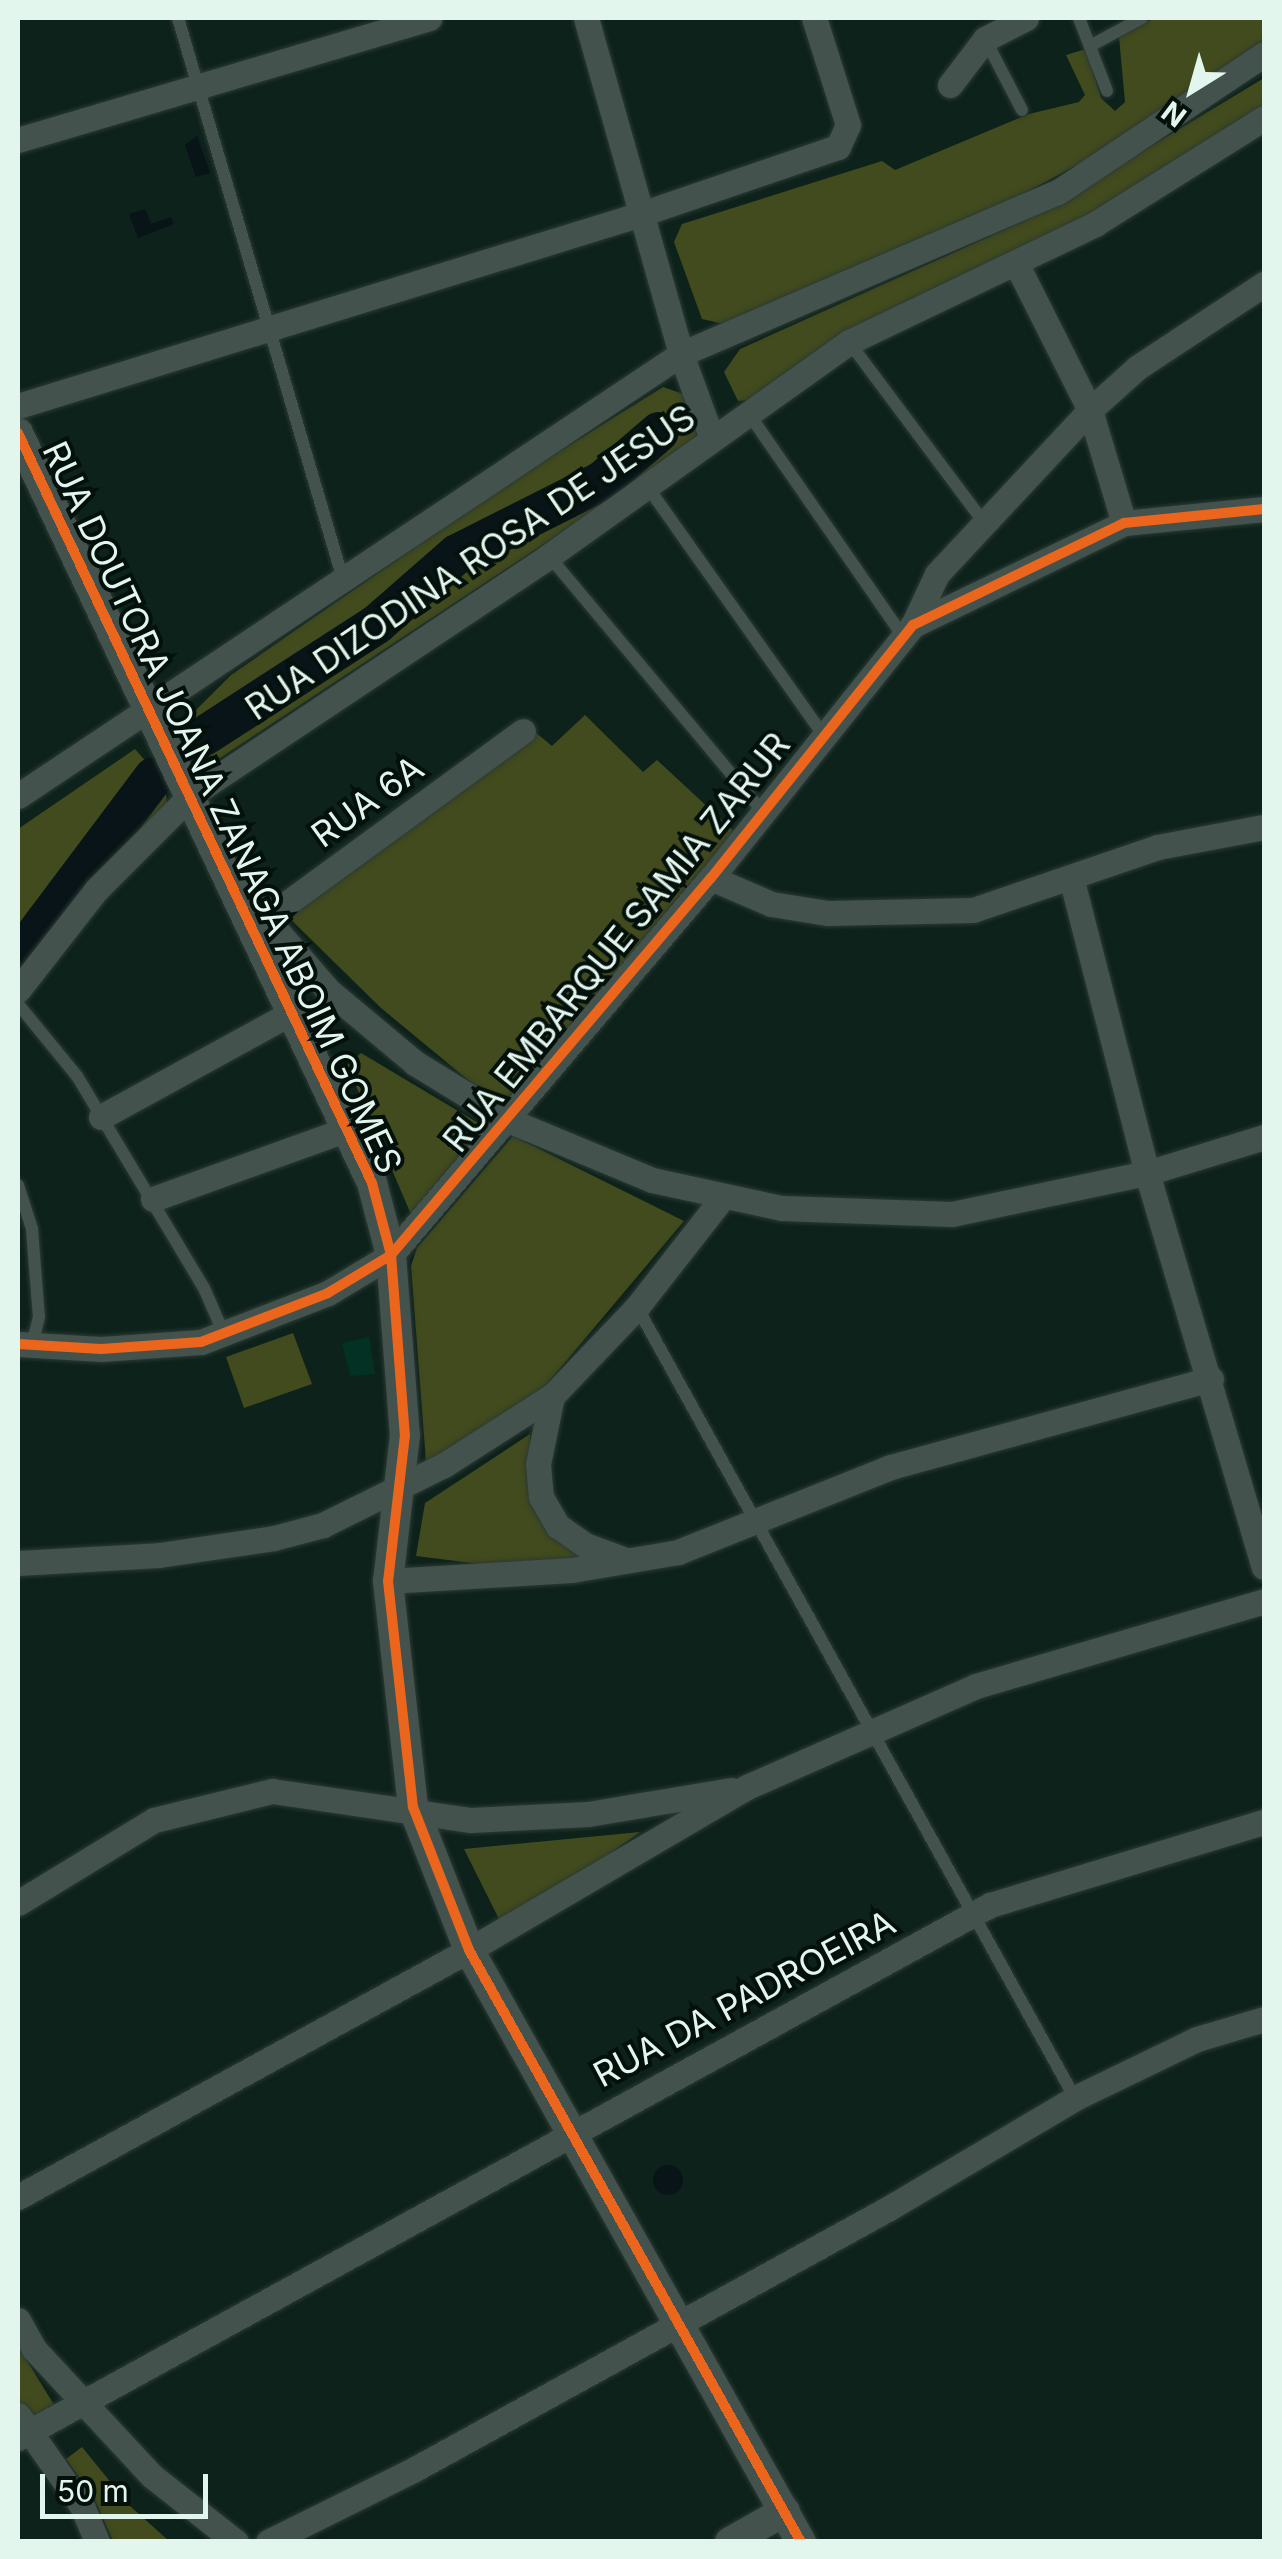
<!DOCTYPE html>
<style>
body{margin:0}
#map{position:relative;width:1282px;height:2559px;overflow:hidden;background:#0d221b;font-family:Inter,sans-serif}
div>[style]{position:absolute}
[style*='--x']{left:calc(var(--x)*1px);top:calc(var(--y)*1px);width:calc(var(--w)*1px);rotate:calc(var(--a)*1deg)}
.built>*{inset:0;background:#033225}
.green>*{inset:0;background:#424b1d}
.water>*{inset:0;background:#081417}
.round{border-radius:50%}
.river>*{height:40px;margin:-20px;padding:0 20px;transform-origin:20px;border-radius:20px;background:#081417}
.roads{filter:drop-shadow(0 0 2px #2c3a34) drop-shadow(0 0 2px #2c3a34)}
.service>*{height:12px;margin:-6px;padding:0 6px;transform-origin:6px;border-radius:6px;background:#44524d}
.minor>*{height:25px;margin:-12.5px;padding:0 12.5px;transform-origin:12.5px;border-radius:12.5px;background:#44524d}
.tertiary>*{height:30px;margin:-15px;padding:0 15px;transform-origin:15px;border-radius:15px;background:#44524d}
.cycleway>*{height:10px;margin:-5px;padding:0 5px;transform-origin:5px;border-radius:5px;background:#eb651d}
span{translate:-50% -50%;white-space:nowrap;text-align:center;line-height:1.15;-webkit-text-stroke:8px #03100b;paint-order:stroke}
.street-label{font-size:35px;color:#e2f6ed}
.frame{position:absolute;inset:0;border:20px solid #e2f6ed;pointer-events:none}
.north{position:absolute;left:1142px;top:40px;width:100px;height:100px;-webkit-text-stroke:8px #03100b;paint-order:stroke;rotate:217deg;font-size:28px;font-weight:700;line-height:40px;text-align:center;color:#e2f6ed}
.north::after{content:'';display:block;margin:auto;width:35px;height:45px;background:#e2f6ed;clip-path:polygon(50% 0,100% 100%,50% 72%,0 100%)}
.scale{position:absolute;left:40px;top:2474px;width:168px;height:45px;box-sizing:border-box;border:5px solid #e2f6ed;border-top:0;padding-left:12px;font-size:30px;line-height:35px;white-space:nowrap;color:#e2f6ed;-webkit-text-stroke:8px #03100b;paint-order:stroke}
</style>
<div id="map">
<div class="built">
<div style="clip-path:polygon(369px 1337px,375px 1374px,350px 1376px,342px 1343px)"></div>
</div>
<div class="green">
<div style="clip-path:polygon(1154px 18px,1264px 18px,1264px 41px,1108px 148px,997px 208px,724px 324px,702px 319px,674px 242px,682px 224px,882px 161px,895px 170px,1029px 114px,1079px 102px,1085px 95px,1066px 55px,1086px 49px,1101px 98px,1115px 111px,1125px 102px,1119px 37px)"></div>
<div style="clip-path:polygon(1264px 78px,1264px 107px,1151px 180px,756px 399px,738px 401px,724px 372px,740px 349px,1037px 215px)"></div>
<div style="clip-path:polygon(663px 387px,689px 396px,697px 436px,689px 448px,220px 758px,204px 754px,193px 733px,194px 712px,231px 675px,505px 485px)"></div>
<div style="clip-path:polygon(585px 715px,643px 772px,657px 760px,739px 836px,508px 1113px,381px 1008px,274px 903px,524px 723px,552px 746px)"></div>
<div style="clip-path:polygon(135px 749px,165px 783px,167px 805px,18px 974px,18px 829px)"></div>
<div style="clip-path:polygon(361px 1053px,490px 1130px,413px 1219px,347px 1065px)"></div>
<div style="clip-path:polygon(513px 1136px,684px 1221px,540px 1392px,426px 1462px,411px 1266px,417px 1248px)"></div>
<div style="clip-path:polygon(293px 1333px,312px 1384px,244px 1408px,226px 1357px)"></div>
<div style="clip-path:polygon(530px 1434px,530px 1487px,592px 1560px,488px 1565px,416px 1556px,425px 1503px)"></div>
<div style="clip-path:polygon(640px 1832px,504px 1929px,464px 1849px)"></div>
<div style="clip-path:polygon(18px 2346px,56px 2408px,34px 2422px,18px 2401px)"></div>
<div style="clip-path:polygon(82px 2447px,130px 2506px,169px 2541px,113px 2541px,95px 2500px,66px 2459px)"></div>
</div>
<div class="water">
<div style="clip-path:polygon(197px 136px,210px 173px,196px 177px,185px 145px)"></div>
<div style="clip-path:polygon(145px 209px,151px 224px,171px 217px,174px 224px,138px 238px,129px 214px)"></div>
<div class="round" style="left:653px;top:2165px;width:30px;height:30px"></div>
</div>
<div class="river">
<div style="--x:204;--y:736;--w:206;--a:-32.9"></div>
<div style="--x:377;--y:624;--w:106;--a:-41.2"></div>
<div style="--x:457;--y:554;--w:162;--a:-26.7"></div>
<div style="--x:602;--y:481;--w:75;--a:-40.7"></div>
<div style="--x:18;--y:958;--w:226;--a:-53.1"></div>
</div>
<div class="roads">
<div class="service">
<div style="--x:178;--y:18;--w:582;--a:73.62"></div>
<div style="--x:1079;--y:18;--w:78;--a:69"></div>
<div style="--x:985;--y:39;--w:80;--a:62.5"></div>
<div style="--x:1090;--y:46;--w:59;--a:-28.3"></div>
<div style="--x:849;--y:342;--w:224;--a:53.2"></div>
<div style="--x:749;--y:414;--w:269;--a:55.3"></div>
<div style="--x:647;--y:486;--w:303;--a:54.7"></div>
<div style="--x:549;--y:556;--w:335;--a:50.1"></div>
<div style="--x:18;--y:1004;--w:93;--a:50.7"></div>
<div style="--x:77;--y:1076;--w:247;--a:59.1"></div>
<div style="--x:204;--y:1288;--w:50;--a:66.5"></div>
<div style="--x:18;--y:1185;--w:46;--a:72.3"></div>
<div style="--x:32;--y:1229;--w:88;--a:85.5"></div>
<div style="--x:39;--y:1317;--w:30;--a:104"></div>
<div style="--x:637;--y:1307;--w:904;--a:61.03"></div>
</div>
<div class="minor">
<div style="--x:586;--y:18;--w:349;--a:74.2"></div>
<div style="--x:681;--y:354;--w:90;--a:70"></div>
<div style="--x:950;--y:85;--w:58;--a:-52.7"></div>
<div style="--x:985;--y:39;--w:46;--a:-27.1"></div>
<div style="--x:18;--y:140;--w:429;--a:-16.5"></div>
<div style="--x:1016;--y:263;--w:165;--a:63.3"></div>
<div style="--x:1090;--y:410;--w:118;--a:73.3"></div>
<div style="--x:18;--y:406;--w:655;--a:-17.13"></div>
<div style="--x:644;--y:213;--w:205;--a:-18.8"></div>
<div style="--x:838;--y:147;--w:24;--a:-66"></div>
<div style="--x:848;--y:125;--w:112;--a:-107.6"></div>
<div style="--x:913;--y:625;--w:56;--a:-64.8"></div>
<div style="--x:937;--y:574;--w:224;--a:-47"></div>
<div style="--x:1090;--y:410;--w:64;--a:-41.9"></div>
<div style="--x:1138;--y:367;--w:151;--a:-33.4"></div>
<div style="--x:18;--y:796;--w:797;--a:-33.69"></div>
<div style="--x:681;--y:354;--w:410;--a:-23.3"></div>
<div style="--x:1058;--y:192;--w:248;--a:-33.8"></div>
<div style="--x:711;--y:878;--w:65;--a:23.4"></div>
<div style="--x:771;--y:904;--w:58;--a:9"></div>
<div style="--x:828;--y:913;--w:145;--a:-1.2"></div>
<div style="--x:973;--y:910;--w:195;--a:-18.8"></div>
<div style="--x:1158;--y:847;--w:108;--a:-10.7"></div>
<div style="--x:1072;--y:881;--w:301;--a:75.6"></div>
<div style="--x:1147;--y:1173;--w:411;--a:73.5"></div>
<div style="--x:246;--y:895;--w:127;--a:49.2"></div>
<div style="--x:329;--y:991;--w:112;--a:39.9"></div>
<div style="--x:415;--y:1063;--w:109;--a:31.5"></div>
<div style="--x:508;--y:1120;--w:156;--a:22.6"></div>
<div style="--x:652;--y:1180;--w:133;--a:12.2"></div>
<div style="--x:782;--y:1208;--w:170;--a:2"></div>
<div style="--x:952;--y:1214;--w:199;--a:-11.9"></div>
<div style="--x:1147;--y:1173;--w:122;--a:-17.1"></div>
<div style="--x:253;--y:928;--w:334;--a:-36.1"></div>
<div style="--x:18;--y:990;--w:128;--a:-52"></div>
<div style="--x:97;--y:889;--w:133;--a:-45"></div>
<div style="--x:191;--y:795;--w:430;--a:-33.7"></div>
<div style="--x:549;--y:556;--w:369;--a:-35.5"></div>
<div style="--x:849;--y:342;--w:273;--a:-25.6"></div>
<div style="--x:1095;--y:224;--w:199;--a:-32.1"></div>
<div style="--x:101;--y:1117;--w:221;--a:-28.7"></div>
<div style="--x:153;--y:1199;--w:209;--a:-19.8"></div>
<div style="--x:18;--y:1344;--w:83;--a:3.4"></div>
<div style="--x:101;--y:1349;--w:100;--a:-4"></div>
<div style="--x:201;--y:1342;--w:136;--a:-21.1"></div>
<div style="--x:328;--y:1293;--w:74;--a:-31.1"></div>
<div style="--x:391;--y:1255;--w:494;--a:-49.7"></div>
<div style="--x:711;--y:878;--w:324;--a:-51.4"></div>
<div style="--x:913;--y:625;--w:234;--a:-25.8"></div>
<div style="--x:1124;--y:523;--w:141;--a:-5.7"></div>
<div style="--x:552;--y:1396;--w:69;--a:101.6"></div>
<div style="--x:538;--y:1464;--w:33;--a:85"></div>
<div style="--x:541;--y:1497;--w:34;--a:60"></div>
<div style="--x:558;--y:1526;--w:33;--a:35"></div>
<div style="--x:585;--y:1545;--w:44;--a:20.1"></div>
<div style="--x:18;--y:1563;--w:141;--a:-3.2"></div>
<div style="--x:159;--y:1555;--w:116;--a:-8.4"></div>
<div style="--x:274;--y:1538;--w:51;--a:-14.9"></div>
<div style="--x:323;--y:1525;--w:135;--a:-26.4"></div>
<div style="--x:444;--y:1465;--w:128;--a:-32.6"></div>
<div style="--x:552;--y:1396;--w:123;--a:-46.3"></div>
<div style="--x:637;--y:1307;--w:140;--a:-52"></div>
<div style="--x:388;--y:1581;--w:184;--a:-3.4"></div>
<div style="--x:572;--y:1570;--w:108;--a:-9.6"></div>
<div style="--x:678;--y:1552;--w:229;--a:-21.8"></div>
<div style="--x:891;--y:1467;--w:332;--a:-15.4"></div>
<div style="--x:18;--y:1903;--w:159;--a:-31.4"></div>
<div style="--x:154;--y:1820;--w:122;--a:-13.8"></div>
<div style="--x:272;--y:1791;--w:201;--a:8.3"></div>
<div style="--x:471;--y:1820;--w:117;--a:-2.9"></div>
<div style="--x:588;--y:1814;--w:145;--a:-9.5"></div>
<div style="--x:18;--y:2197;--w:514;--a:-28.71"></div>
<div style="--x:469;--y:1950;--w:322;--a:-30.4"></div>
<div style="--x:747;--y:1787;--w:250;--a:-23.8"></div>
<div style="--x:976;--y:1686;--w:300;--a:-16.4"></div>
<div style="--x:18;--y:2320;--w:33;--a:61"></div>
<div style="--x:34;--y:2349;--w:173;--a:47.1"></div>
<div style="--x:152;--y:2476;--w:107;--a:38.2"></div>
<div style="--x:18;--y:2415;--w:111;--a:54.9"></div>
<div style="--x:82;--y:2506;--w:39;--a:67"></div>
<div style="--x:18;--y:2438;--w:1109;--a:-28.74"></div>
<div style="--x:990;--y:1905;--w:286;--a:-16.9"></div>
<div style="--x:268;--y:2542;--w:162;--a:-26.4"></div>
<div style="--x:413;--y:2470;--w:546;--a:-28.82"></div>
<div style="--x:891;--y:2207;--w:214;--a:-30.6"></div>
<div style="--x:1075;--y:2098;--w:136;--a:-25.8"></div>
<div style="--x:1197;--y:2039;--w:70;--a:-16.6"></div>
</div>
<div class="tertiary">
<div style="--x:18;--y:433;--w:829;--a:64.73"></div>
<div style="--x:372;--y:1183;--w:74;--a:75.2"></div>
<div style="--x:391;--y:1255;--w:181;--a:85.6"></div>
<div style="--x:405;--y:1435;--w:147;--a:96.6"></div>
<div style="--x:388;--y:1581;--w:227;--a:83.7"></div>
<div style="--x:413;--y:1807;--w:154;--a:68.6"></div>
<div style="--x:469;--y:1950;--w:679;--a:60.72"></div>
<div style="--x:730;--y:2542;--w:63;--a:-29.4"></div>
</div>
</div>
<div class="cycleway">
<div style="--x:18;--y:433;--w:829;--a:64.73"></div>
<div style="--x:372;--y:1183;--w:74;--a:75.2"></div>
<div style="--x:391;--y:1255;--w:181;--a:85.6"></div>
<div style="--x:405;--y:1435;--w:147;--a:96.6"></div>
<div style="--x:388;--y:1581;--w:227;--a:83.7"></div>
<div style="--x:413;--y:1807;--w:154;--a:68.6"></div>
<div style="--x:469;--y:1950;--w:679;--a:60.72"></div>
<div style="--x:18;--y:1344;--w:83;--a:3.4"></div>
<div style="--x:101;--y:1349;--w:100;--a:-4"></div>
<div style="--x:201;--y:1342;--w:136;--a:-21.1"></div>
<div style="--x:328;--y:1293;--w:74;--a:-31.1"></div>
<div style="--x:391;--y:1255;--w:494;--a:-49.7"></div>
<div style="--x:711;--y:878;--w:324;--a:-51.4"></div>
<div style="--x:913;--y:625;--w:234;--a:-25.8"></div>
<div style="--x:1124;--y:523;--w:141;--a:-5.7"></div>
</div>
<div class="street-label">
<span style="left:470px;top:562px;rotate:-34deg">RUA DIZODINA ROSA DE JESUS</span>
<span style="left:367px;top:801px;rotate:-36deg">RUA 6A</span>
<span style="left:223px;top:807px;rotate:65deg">RUA DOUTORA JOANA ZANAGA ABOIM GOMES</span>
<span style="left:616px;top:942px;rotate:-51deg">RUA EMBARQUE SAMIA ZARUR</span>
<span style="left:744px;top:1998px;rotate:-28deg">RUA DA PADROEIRA</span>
</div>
<div class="frame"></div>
<div class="north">N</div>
<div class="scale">50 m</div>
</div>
